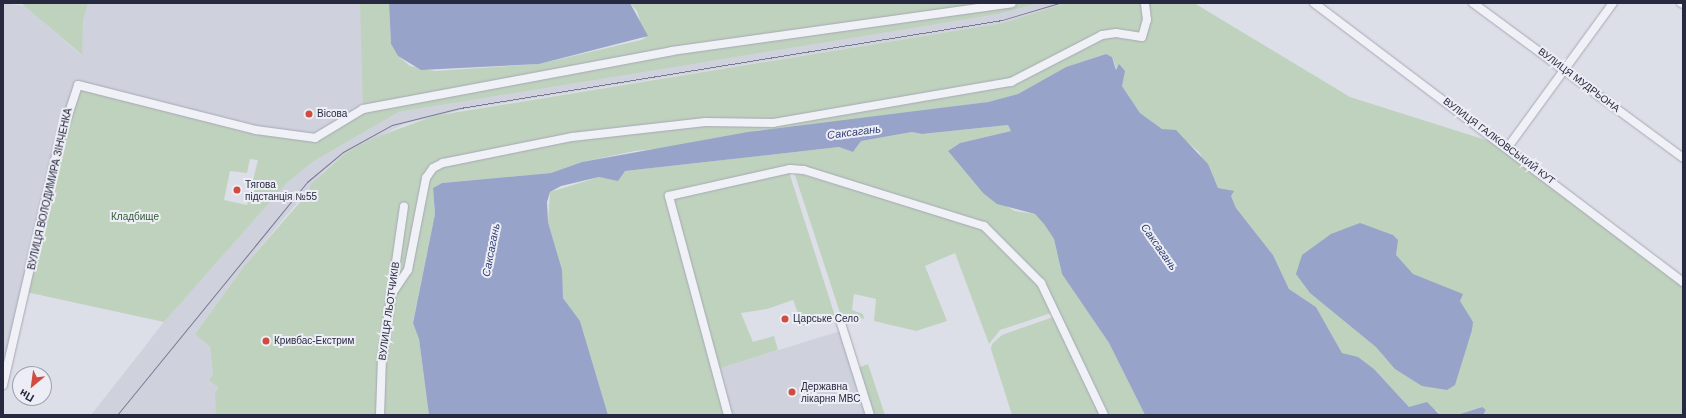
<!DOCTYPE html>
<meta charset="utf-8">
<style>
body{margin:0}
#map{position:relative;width:1686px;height:418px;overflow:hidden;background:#dddfe8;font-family:Helvetica,sans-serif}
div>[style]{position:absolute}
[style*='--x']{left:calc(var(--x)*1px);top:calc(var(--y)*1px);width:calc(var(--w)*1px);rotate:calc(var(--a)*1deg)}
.built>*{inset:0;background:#cfd1dd}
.green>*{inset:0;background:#bfd2be}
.water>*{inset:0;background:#97a3c9}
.roads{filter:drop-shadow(0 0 1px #a6a8b5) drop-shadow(0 0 1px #a6a8b5)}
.minor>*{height:8px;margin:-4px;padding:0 4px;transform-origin:4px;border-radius:4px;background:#f0f1f6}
.tram>*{height:1px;margin:-0.5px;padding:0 0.5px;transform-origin:0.5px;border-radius:0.5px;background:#777a92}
.dots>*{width:11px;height:11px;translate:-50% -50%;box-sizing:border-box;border:2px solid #edeef5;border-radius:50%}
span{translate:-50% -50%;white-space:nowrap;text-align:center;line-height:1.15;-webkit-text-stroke:4px #edeef5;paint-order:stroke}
.street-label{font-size:10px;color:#26293f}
.poi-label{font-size:10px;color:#26293f}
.left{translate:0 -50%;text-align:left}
.park-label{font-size:10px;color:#335b36}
.water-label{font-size:11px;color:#303e73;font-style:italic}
.frame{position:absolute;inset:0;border:4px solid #26293f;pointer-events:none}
.north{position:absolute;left:12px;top:366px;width:40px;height:40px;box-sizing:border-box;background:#edeef5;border:1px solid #9d9fac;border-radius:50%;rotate:209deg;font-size:11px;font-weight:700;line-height:16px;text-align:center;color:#26293f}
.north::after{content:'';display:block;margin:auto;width:14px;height:18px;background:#d14c3e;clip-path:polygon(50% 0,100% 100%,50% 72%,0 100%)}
</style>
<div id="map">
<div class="built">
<div style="clip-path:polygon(3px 3px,25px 6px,81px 55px,83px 21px,88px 3px,360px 3px,365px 93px,363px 109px,326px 135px,301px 137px,78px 85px,3px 382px)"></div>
<div style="clip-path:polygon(1039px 3px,1066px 3px,1003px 23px,461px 110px,404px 124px,344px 154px,323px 172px,245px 265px,195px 334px,210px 347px,213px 375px,219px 388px,216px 415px,91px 415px,164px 322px,287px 183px,314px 161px,399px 112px,999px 14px)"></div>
<div style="clip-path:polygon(840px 331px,867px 415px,730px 415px,718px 369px)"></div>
</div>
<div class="green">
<div style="clip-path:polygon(21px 3px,88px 3px,83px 21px,82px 55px)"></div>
<div style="clip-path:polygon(evenodd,360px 3px,389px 3px,391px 44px,398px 56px,410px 66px,435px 71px,539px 64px,641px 40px,645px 38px,637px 11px,630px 3px,1039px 3px,999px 14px,399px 112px,314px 161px,287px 183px,164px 322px,26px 292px,75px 88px,256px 130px,315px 138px,363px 109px,360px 3px,250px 159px,258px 160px,247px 205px,224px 200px,230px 171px,247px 173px,250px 159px)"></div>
<div style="clip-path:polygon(1066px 3px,1194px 3px,1350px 97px,1508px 147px,1683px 282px,1683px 415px,1483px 415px,1486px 410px,1481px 407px,1457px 415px,1440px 415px,1437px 410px,1409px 407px,1374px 369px,1342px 353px,1316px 307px,1289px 289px,1273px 255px,1236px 208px,1231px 196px,1218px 188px,1199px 152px,1177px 133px,1162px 129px,1140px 113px,1122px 86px,1120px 65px,1118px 72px,1112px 57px,1106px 54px,1066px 67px,1018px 94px,988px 102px,798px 128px,761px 130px,685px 146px,635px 151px,582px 162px,551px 173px,442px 183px,433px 188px,435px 214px,413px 322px,419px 339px,429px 415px,216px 415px,215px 393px,219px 388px,209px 380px,213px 375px,210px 347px,195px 334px,245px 265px,309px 192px,310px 185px,344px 154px,371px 139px,434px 116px,1003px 23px)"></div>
<div style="clip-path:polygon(1008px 125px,1011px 131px,960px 143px,948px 151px,983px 193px,1015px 211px,1035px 214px,1044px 224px,1054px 239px,1062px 274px,1109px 343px,1145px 415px,1106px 415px,1052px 296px,986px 224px,790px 167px,671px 191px,667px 195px,666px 201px,724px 415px,608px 415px,580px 321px,563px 298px,558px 256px,548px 222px,550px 192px,599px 177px,613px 178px,625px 171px,839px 147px,853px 152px,861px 141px,912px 132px,922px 134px)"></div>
<div style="clip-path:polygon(789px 172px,835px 316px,803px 326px,793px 300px,767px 309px,741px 313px,753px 342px,774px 336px,778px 350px,718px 369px,671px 197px)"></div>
<div style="clip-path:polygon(794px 172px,983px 228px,1039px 284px,1054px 312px,1000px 330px,989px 344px,955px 253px,925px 266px,947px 321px,916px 331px,874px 321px,876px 299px,854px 294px,852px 310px,863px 314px,864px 319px,840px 313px)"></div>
<div style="clip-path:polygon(1056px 316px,1101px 415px,1012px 415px,991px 349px,992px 344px,1002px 335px)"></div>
<div style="clip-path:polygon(868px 364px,885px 415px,874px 415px,858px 368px)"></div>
</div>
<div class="water">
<div style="clip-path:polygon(389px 3px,630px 3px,648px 36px,539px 64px,421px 70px,398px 56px,391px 44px)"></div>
<div style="clip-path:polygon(1106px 54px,1112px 57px,1116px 70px,1119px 64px,1125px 71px,1122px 86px,1140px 113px,1162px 129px,1176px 130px,1208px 164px,1218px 188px,1234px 191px,1231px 196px,1236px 208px,1273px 255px,1289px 289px,1316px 307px,1342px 353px,1358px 357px,1374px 369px,1409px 407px,1427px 402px,1440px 415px,1145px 415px,1109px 343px,1062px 274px,1054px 239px,1044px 224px,1035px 214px,997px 204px,983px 193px,948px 151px,960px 143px,1011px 131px,1008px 125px,922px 134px,912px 132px,861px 141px,853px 152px,839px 147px,625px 171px,618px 181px,599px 177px,561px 186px,550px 192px,547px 202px,548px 222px,562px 270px,563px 298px,580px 321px,608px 415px,429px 415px,419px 339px,413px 323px,435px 214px,433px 188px,442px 183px,551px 173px,582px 162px,748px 132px,988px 102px,1018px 94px,1066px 67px)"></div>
<div style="clip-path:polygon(1360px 223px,1393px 235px,1398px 240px,1396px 255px,1413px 274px,1463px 294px,1460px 301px,1473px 322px,1472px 330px,1455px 385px,1447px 390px,1422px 386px,1395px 369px,1376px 347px,1310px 293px,1296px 274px,1302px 255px,1331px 234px)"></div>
<div style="clip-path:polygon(1482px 407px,1486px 410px,1483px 415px,1457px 415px)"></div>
</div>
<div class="roads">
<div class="minor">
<div style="--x:1314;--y:3;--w:463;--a:37.1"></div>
<div style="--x:1473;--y:3;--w:261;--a:36.4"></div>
<div style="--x:1681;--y:3;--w:2;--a:27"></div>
<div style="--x:1508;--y:147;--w:178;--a:-53.9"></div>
<div style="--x:391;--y:295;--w:30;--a:-56"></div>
<div style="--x:408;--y:270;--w:94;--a:-78.9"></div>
<div style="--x:426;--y:178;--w:12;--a:-55"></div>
<div style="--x:433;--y:168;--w:11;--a:-27"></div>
<div style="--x:443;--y:163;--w:132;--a:-11.4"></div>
<div style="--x:572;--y:137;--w:134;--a:-6.4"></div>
<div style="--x:705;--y:122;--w:68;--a:0.8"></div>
<div style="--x:773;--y:123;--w:242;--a:-9.8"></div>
<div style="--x:1011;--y:82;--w:102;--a:-27.3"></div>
<div style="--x:1102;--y:35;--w:14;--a:-8"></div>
<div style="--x:1116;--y:33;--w:26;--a:9"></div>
<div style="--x:1142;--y:37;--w:18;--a:-74"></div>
<div style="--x:1147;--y:20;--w:17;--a:-97"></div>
<div style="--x:840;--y:320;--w:100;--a:72.5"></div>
<div style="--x:3;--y:385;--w:245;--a:-77"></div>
<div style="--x:58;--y:146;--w:64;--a:-71.8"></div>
<div style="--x:78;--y:85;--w:184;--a:14.2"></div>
<div style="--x:256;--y:130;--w:60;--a:7.7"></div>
<div style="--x:315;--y:138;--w:56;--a:-31.1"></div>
<div style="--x:363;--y:109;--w:314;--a:-10.6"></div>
<div style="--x:672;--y:51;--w:343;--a:-8"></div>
<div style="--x:380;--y:415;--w:56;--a:-88"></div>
<div style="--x:382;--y:359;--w:154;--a:-81.8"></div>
<div style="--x:728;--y:415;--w:227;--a:-105.1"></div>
<div style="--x:669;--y:196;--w:124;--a:-12.6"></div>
<div style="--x:790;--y:169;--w:14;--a:4"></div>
<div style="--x:804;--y:170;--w:189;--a:17.3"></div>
<div style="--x:984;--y:226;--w:81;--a:45"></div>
<div style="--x:1041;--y:283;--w:146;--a:64.5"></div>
</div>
</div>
<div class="tram">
<div style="--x:117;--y:415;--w:301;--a:-50.8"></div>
<div style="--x:307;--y:182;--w:47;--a:-39.8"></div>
<div style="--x:343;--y:152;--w:56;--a:-28.9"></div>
<div style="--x:392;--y:125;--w:70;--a:-14"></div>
<div style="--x:460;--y:108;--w:549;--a:-9.22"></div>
<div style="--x:1002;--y:20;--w:59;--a:-16.6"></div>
</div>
<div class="dots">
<div style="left:309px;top:114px;background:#d14c3e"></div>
<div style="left:237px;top:190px;background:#d14c3e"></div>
<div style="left:785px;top:319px;background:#d14c3e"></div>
<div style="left:266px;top:341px;background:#d14c3e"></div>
<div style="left:792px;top:392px;background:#d14c3e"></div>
</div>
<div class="street-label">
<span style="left:1579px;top:80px;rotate:37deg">ВУЛИЦЯ МУДРЬОНА</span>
<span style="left:1499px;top:141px;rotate:37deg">ВУЛИЦЯ ГАЛКОВСЬКИЙ КУТ</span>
<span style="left:50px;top:189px;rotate:-77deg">ВУЛИЦЯ ВОЛОДИМИРА ЗІНЧЕНКА</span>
<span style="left:389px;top:311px;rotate:-82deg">ВУЛИЦЯ ЛЬОТЧИКІВ</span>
</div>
<div class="poi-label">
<span class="left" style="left:317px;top:114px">Вісова</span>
<span class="left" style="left:245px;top:190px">Тягова<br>підстанція №55</span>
<span class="left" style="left:793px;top:319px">Царське Село</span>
<span class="left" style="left:274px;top:341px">Кривбас-Екстрим</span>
<span class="left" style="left:801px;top:392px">Державна<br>лікарня МВС</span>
</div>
<div class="park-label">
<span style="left:135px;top:217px">Кладбище</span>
</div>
<div class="water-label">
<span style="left:854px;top:132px;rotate:-7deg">Саксагань</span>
<span style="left:1159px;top:247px;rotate:55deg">Саксагань</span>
<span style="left:491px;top:250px;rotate:-79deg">Саксагань</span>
</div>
<div class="frame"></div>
<div class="north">Пн</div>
</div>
